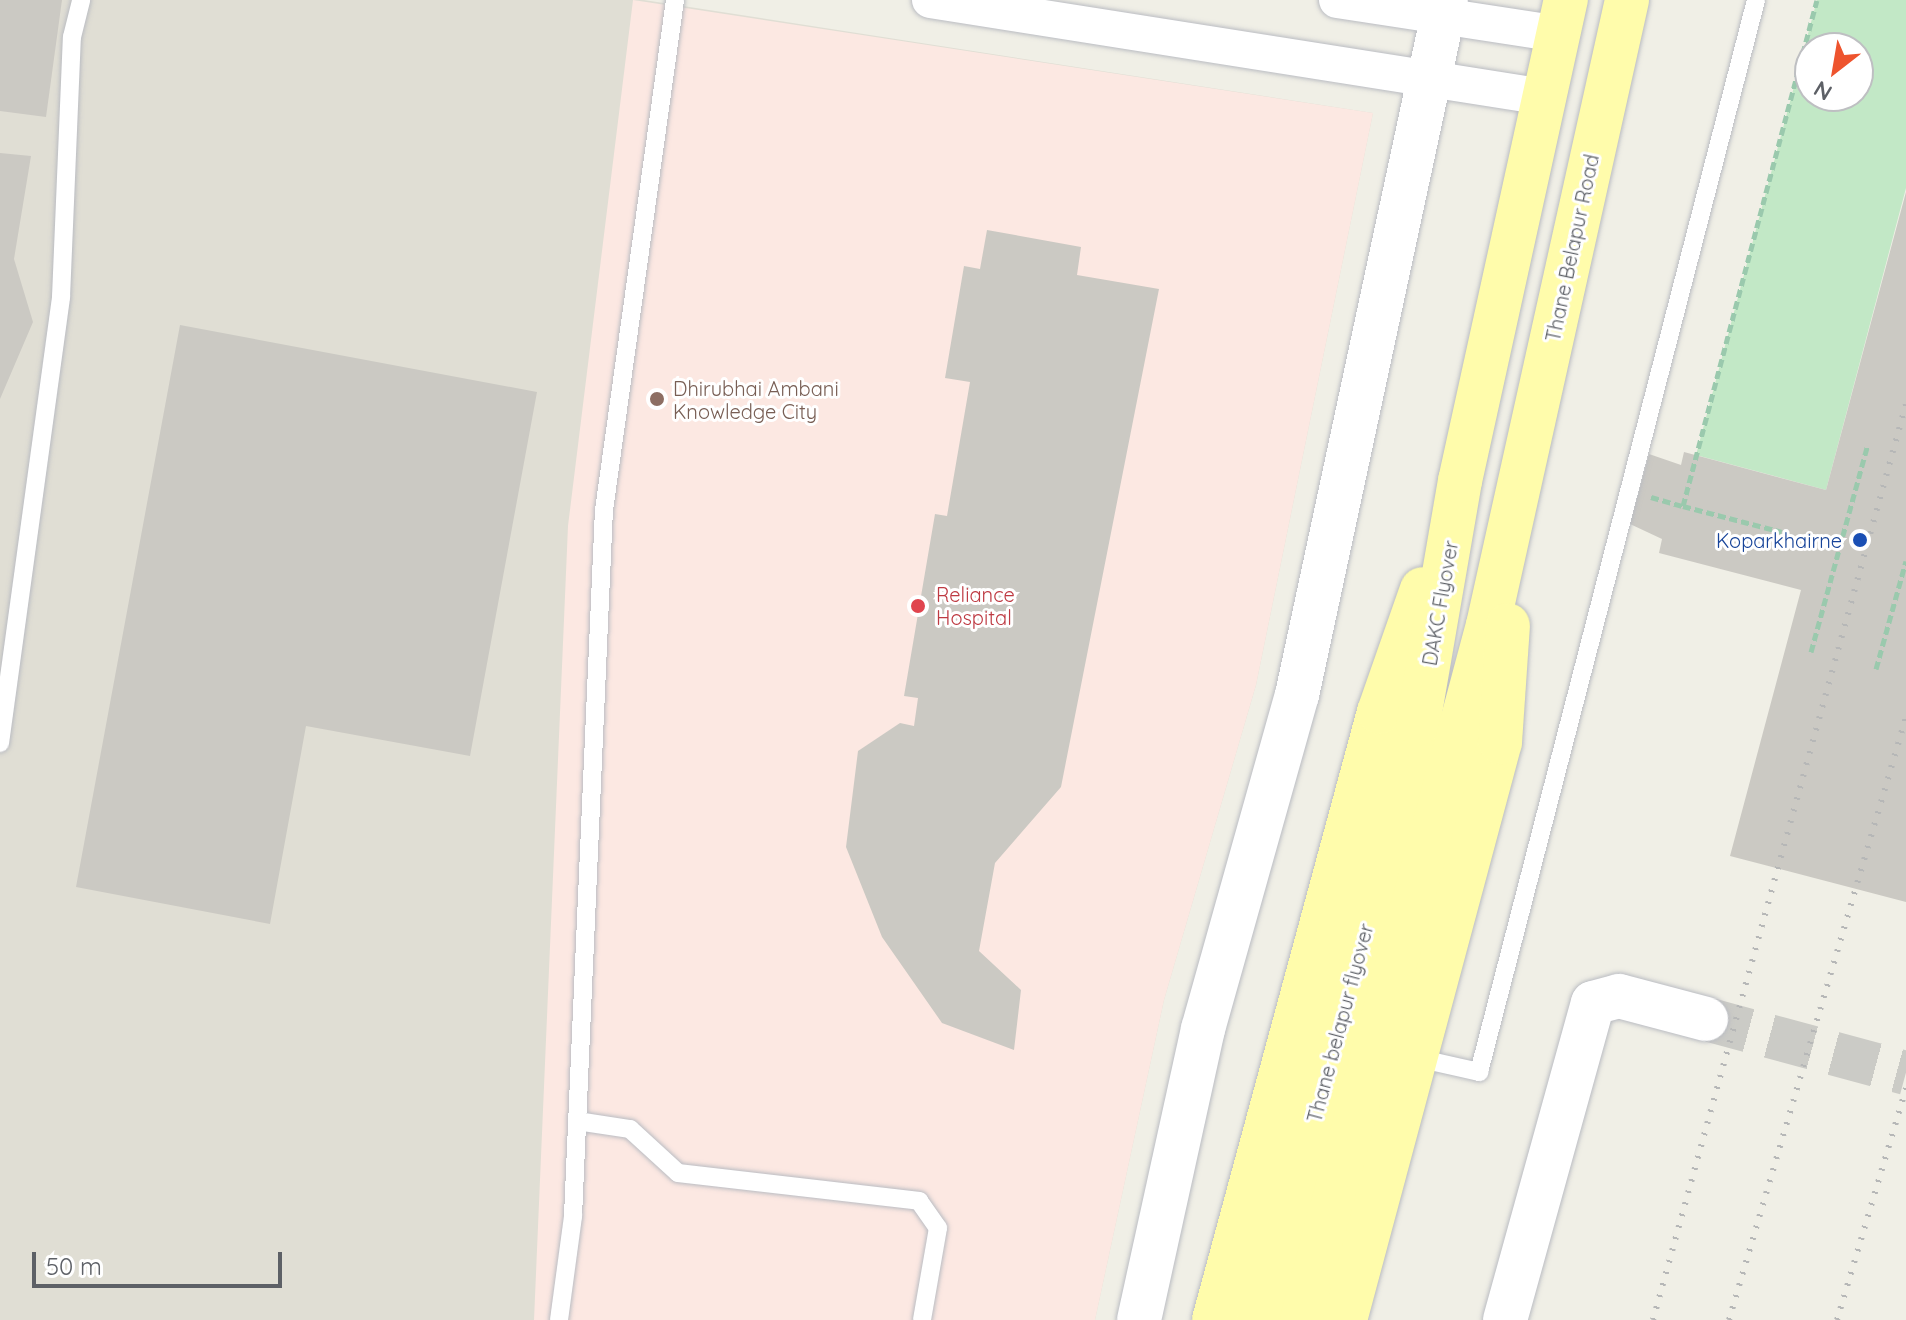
<!DOCTYPE html>
<style>
body{margin:0}
#map{position:relative;width:1906px;height:1320px;overflow:hidden;background:#f0efe6;font-family:Quicksand,sans-serif}
div>[style]{position:absolute}
[style*='--x']{left:calc(var(--x)*1px);top:calc(var(--y)*1px);width:calc(var(--w)*1px);rotate:calc(var(--a)*1deg)}
.education>*{inset:0;background:#e0ded4}
.medical>*{inset:0;background:#fce8e2}
.green>*{inset:0;background:#c2e8c6}
.building>*{inset:0;background:#cbc9c3}
.tertiary-tunnel>*{height:44px;margin-top:-22px;transform-origin:0;background:repeating-linear-gradient(90deg,#cbcbc6 0 44px,transparent 0 66px)}
.path>*{height:5px;margin-top:-2.5px;transform-origin:0;background:repeating-linear-gradient(90deg,#9ac9ad 0 8px,transparent 0 12px)}
.roads{filter:drop-shadow(0 0 2px #babcc2) drop-shadow(0 0 2px #babcc2)}
.service>*{height:18px;margin:-9px;padding:0 9px;transform-origin:9px;border-radius:9px;background:#fff}
.minor>*{height:36px;margin:-18px;padding:0 18px;transform-origin:18px;border-radius:18px;background:#fff}
.tertiary>*{height:44px;margin:-22px;padding:0 22px;transform-origin:22px;border-radius:22px;background:#fff}
.primary>*{height:44px;margin:-22px;padding:0 22px;transform-origin:22px;border-radius:22px;background:#fffcab}
.rail>*{height:6px;margin-top:-3px;transform-origin:0;background:repeating-linear-gradient(90deg,#b6b7b7 0 2px,transparent 0 12px)}
.dots>*{width:22px;height:22px;translate:-50% -50%;box-sizing:border-box;border:4px solid #fff;border-radius:50%}
span{translate:-50% -50%;white-space:nowrap;text-align:center;line-height:1.15;-webkit-text-stroke:6px #fff;paint-order:stroke}
.street-label{font-size:20px;color:#5d6066}
.education-label{font-size:20px;color:#785e54}
.left{translate:0 -50%;text-align:left}
.transit-label{font-size:20px;color:#164399}
.right{translate:-100% -50%;text-align:right}
.health-label{font-size:20px;color:#be3a42}
.north{position:absolute;left:1794px;top:32px;width:80px;height:80px;box-sizing:border-box;background:#fff;border:2px solid #bebfc2;border-radius:50%;rotate:211deg;font-size:22px;font-weight:700;line-height:32px;text-align:center;color:#5d6066}
.north::after{content:'';display:block;margin:auto;width:28px;height:36px;background:#ee542e;clip-path:polygon(50% 0,100% 100%,50% 72%,0 100%)}
.scale{position:absolute;left:32px;top:1252px;width:250px;height:36px;box-sizing:border-box;border:4px solid #5d6066;border-top:0;padding-left:10px;font-size:24px;line-height:28px;white-space:nowrap;color:#5d6066;-webkit-text-stroke:6px #fff;paint-order:stroke}
</style>
<div id="map">
<div class="education">
<div style="clip-path:polygon(0 0,644px 0,1373px 113px,1256px 685px,1164px 1000px,1095px 1320px,0 1320px)"></div>
</div>
<div class="medical">
<div style="clip-path:polygon(633px 0,1373px 113px,1256px 685px,1164px 1000px,1095px 1320px,534px 1320px,568px 526px)"></div>
</div>
<div class="green">
<div style="clip-path:polygon(evenodd,1817px 0,1906px 0,1906px 188px,1826px 490px,1696px 455px,1817px 0,1810px 48px,1858px 48px,1858px 96px,1810px 96px,1810px 48px)"></div>
</div>
<div class="building">
<div style="clip-path:polygon(0 0,62px 0,46px 117px,0 111px)"></div>
<div style="clip-path:polygon(0 153px,31px 156px,14px 259px,33px 322px,0 399px)"></div>
<div style="clip-path:polygon(1906px 192px,1906px 902px,1730px 856px,1801px 590px,1659px 553px,1662px 539px,1630px 524px,1649px 454px,1681px 465px,1684px 452px,1826px 490px)"></div>
<div style="clip-path:polygon(987px 230px,1081px 247px,1077px 275px,1159px 289px,1061px 787px,995px 863px,979px 951px,1021px 990px,1014px 1050px,942px 1023px,882px 937px,846px 847px,858px 751px,900px 723px,914px 726px,918px 698px,904px 696px,935px 514px,947px 516px,970px 382px,945px 378px,964px 266px,980px 269px)"></div>
<div style="clip-path:polygon(180px 325px,537px 392px,470px 756px,306px 726px,270px 924px,76px 887px)"></div>
</div>
<div class="tertiary-tunnel">
<div style="--x:1706;--y:1019;--w:207;--a:15.1"></div>
</div>
<div class="path">
<div style="--x:1651;--y:497;--w:33;--a:16"></div>
<div style="--x:1683;--y:506;--w:523;--a:-75.17"></div>
<div style="--x:1683;--y:506;--w:102;--a:14.7"></div>
<div style="--x:1811;--y:652;--w:213;--a:-74.7"></div>
<div style="--x:1876;--y:669;--w:112;--a:-74.5"></div>
</div>
<div class="roads">
<div class="service">
<div style="--x:0;--y:743;--w:450;--a:-82.2"></div>
<div style="--x:61;--y:297;--w:260;--a:-87.6"></div>
<div style="--x:72;--y:37;--w:38;--a:-76"></div>
<div style="--x:1417;--y:1058;--w:64;--a:12.7"></div>
<div style="--x:1479;--y:1072;--w:1107;--a:-75.51"></div>
<div style="--x:577;--y:1121;--w:54;--a:8.6"></div>
<div style="--x:630;--y:1129;--w:65;--a:42.5"></div>
<div style="--x:678;--y:1173;--w:243;--a:6.6"></div>
<div style="--x:919;--y:1201;--w:33;--a:55"></div>
<div style="--x:938;--y:1228;--w:93;--a:99.9"></div>
<div style="--x:559;--y:1320;--w:105;--a:-82.3"></div>
<div style="--x:573;--y:1216;--w:707;--a:-87.49"></div>
<div style="--x:604;--y:510;--w:515;--a:-82.07"></div>
</div>
<div class="minor">
<div style="--x:930;--y:0;--w:622;--a:8.98"></div>
<div style="--x:1337;--y:0;--w:224;--a:8.7"></div>
</div>
<div class="tertiary">
<div style="--x:1139;--y:1320;--w:298;--a:-77.6"></div>
<div style="--x:1203;--y:1029;--w:347;--a:-74.3"></div>
<div style="--x:1297;--y:695;--w:711;--a:-77.9"></div>
<div style="--x:1505;--y:1320;--w:329;--a:-74.5"></div>
<div style="--x:1593;--y:1003;--w:27;--a:-15"></div>
<div style="--x:1619;--y:996;--w:90;--a:14.8"></div>
</div>
<div class="primary">
<div style="--x:1214;--y:1320;--w:630;--a:-74.82"></div>
<div style="--x:1379;--y:712;--w:130;--a:-70.7"></div>
<div style="--x:1258;--y:1320;--w:617;--a:-74.97"></div>
<div style="--x:1418;--y:724;--w:247;--a:-80.2"></div>
<div style="--x:1460;--y:481;--w:493;--a:-77.6"></div>
<div style="--x:1302;--y:1320;--w:719;--a:-75.02"></div>
<div style="--x:1488;--y:625;--w:640;--a:-77.46"></div>
<div style="--x:1345;--y:1320;--w:598;--a:-74.99"></div>
<div style="--x:1500;--y:742;--w:117;--a:-86.1"></div>
</div>
</div>
<div class="rail">
<div style="--x:1653;--y:1320;--w:950;--a:-74.56"></div>
<div style="--x:1729;--y:1320;--w:628;--a:-73.64"></div>
<div style="--x:1837;--y:1320;--w:242;--a:-73.4"></div>
</div>
<div class="dots">
<div style="left:657px;top:399px;background:#8d6e63"></div>
<div style="left:1860px;top:540px;background:#1a4fb4"></div>
<div style="left:918px;top:606px;background:#e0444e"></div>
</div>
<div class="street-label">
<span style="left:1572px;top:248px;rotate:-78deg">Thane Belapur Road</span>
<span style="left:1440px;top:603px;rotate:-80deg">DAKC Flyover</span>
<span style="left:1340px;top:1023px;rotate:-75deg">Thane belapur flyover</span>
</div>
<div class="education-label">
<span class="left" style="left:673px;top:400px">Dhirubhai Ambani<br>Knowledge City</span>
</div>
<div class="transit-label">
<span class="right" style="left:1842px;top:540px">Koparkhairne</span>
</div>
<div class="health-label">
<span class="left" style="left:936px;top:606px">Reliance<br>Hospital</span>
</div>
<div class="north">N</div>
<div class="scale">50 m</div>
</div>
